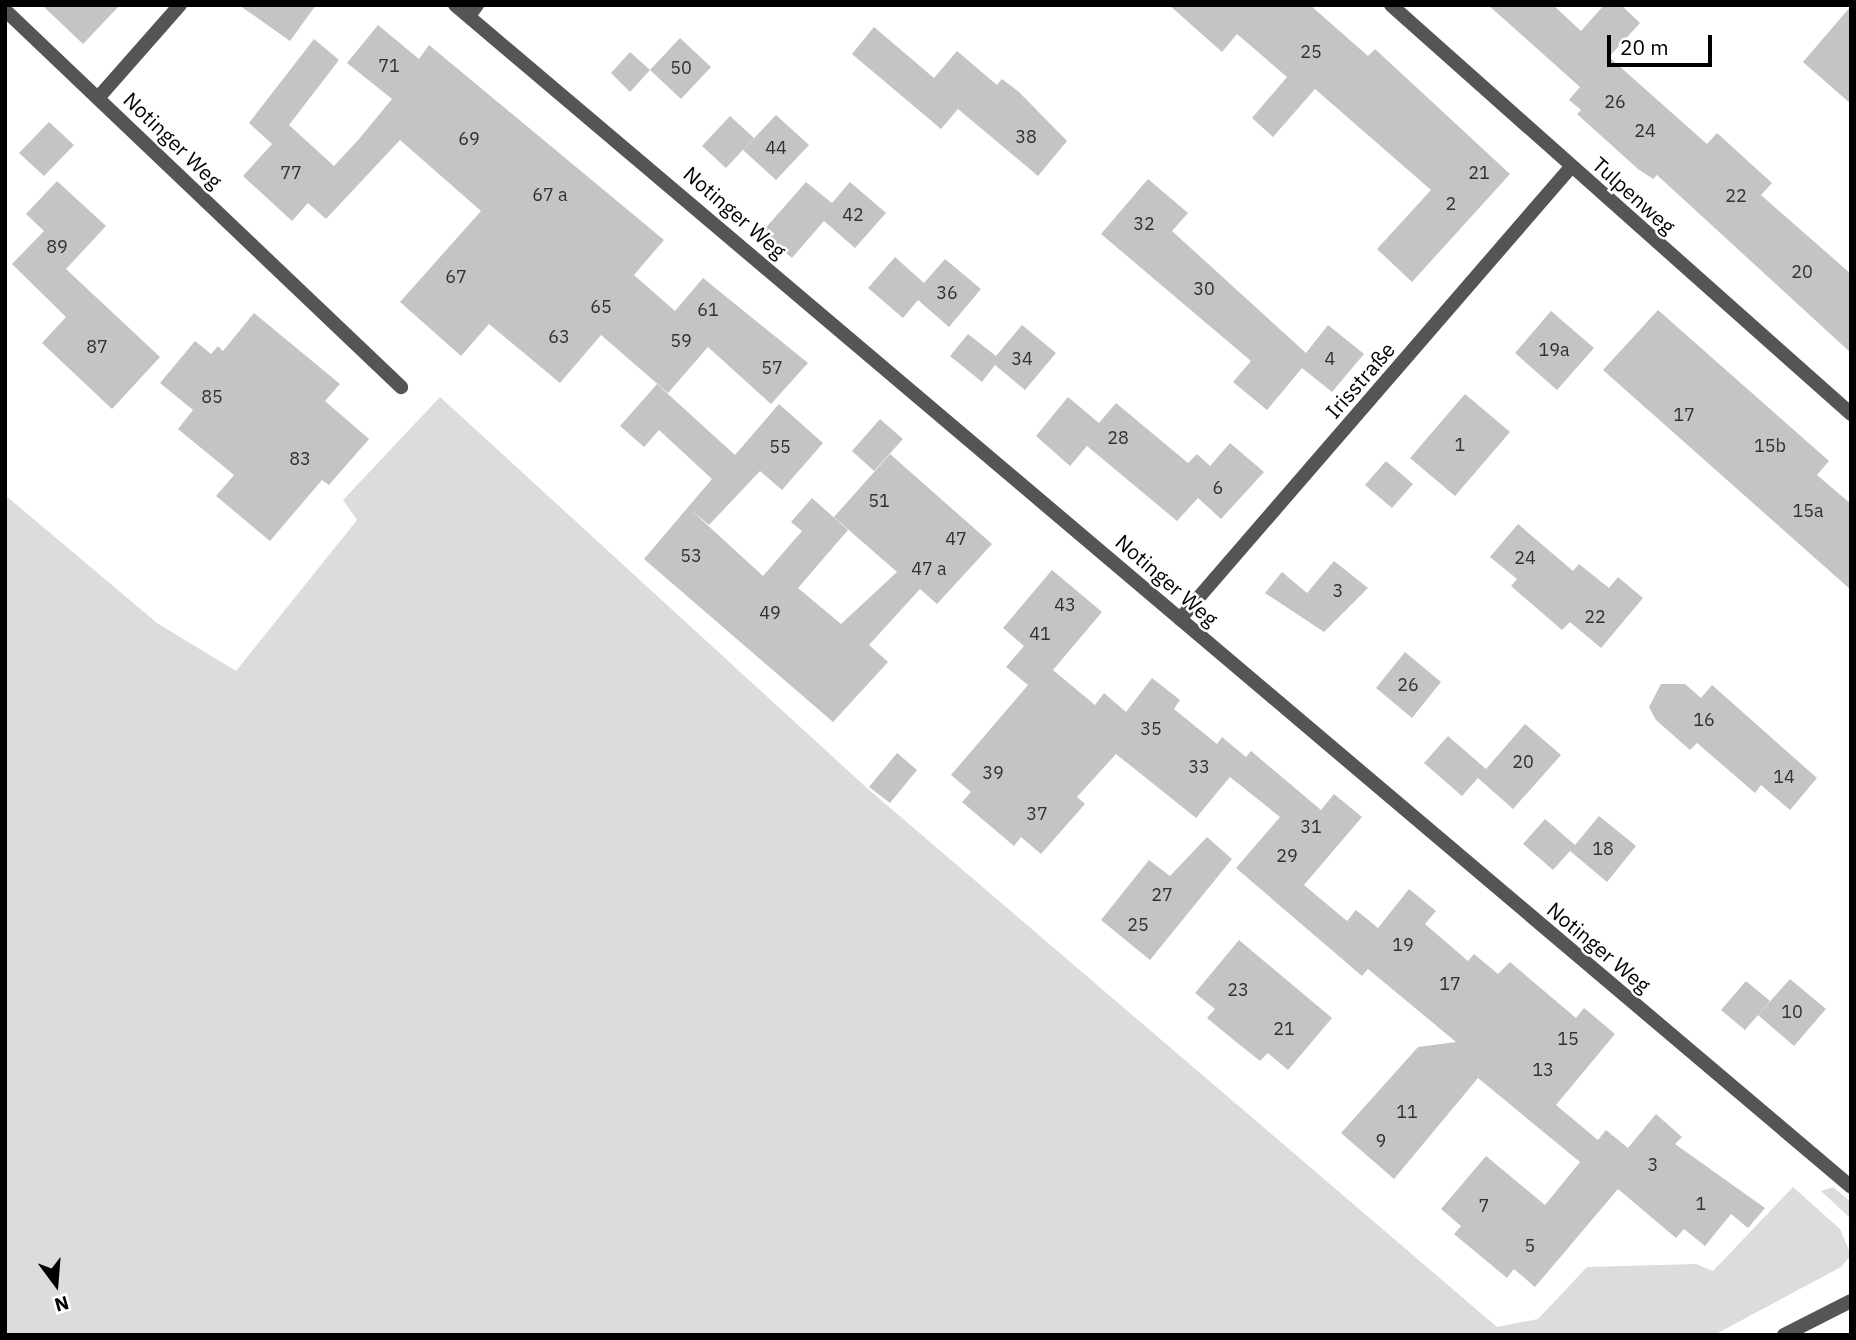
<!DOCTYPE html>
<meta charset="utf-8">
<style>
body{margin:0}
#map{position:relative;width:1856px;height:1340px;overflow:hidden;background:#fff;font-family:"IBM Plex Sans",sans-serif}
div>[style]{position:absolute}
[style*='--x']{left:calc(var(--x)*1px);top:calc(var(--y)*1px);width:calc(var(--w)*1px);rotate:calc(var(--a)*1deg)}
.green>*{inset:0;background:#dcdcdc}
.building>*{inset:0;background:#c4c4c4}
.service>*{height:14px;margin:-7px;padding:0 7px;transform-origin:7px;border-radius:7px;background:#555}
.minor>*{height:14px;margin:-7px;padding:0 7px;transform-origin:7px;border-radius:7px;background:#555}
.tertiary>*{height:14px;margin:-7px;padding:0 7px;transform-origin:7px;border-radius:7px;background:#555}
span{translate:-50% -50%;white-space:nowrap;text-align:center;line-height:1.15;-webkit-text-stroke:5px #fff;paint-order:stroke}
.number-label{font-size:18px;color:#313131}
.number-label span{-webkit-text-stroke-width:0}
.street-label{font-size:21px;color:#000}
.frame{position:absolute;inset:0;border:7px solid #000;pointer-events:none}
.north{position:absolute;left:21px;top:1249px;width:70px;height:70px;-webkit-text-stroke:5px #fff;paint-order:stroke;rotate:164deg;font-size:19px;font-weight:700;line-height:28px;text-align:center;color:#000}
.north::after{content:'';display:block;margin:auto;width:24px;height:32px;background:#000;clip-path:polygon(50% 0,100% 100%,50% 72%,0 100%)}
.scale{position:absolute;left:1607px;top:35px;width:105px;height:32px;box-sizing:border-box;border:4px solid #000;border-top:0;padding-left:9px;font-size:21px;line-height:24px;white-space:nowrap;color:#000;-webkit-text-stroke:5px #fff;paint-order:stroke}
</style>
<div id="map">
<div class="green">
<div style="clip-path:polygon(440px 397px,868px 789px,1497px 1327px,1538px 1319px,1587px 1267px,1696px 1264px,1713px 1271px,1793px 1187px,1840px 1229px,1851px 1255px,1841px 1267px,1714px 1335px,5px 1335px,5px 495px,157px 623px,236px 671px,357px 520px,343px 500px)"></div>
<div style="clip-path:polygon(1833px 1187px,1851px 1202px,1851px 1219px,1821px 1191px)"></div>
</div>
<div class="building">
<div style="clip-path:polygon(42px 5px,120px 5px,83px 44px)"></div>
<div style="clip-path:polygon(239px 5px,316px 5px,290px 41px)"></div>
<div style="clip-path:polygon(1169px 5px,1310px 5px,1368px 56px,1375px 49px,1510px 174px,1412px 282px,1377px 249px,1431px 190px,1315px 89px,1273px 137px,1252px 118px,1287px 77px,1237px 34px,1222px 52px)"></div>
<div style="clip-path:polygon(1488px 5px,1553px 5px,1581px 31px,1604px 5px,1621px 5px,1640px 23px,1609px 57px,1707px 144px,1717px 133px,1772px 183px,1761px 195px,1851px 274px,1851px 353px,1657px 175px,1653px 179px,1638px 169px,1577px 114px,1581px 110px,1569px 100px,1580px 87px)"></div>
<div style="clip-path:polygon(1851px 6px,1851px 104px,1803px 62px)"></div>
<div style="clip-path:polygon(378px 25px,419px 59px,429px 45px,664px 240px,634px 275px,675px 311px,703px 278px,808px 363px,771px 404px,708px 347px,668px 393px,601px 335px,560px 383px,489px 324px,461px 356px,400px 302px,481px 211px,400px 140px,326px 219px,308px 203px,292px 221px,243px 176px,272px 144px,249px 123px,314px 39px,339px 60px,289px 125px,334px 166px,359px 139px,392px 99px,347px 63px)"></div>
<div style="clip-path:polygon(874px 27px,934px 78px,957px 51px,997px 85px,1002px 79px,1019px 92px,1067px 141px,1038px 176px,958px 109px,941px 129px,852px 54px)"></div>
<div style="clip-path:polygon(680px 38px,711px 67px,681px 99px,650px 70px)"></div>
<div style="clip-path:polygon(630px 52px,650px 70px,630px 92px,611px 73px)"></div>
<div style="clip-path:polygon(776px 115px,809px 145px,776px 180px,743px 150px)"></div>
<div style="clip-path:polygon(730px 116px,754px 138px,726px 168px,702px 146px)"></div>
<div style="clip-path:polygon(49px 122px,74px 145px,44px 176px,19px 153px)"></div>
<div style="clip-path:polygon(1148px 179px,1188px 213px,1172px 231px,1306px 353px,1328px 325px,1364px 354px,1332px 392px,1302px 368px,1267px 410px,1233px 382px,1251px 361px,1101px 234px)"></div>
<div style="clip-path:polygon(57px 181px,106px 226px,66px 269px,160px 357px,112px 409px,42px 343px,66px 317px,12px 264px,44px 231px,26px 214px)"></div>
<div style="clip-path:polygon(806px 182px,832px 203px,850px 182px,886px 213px,855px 248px,824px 221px,792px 258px,762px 232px)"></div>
<div style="clip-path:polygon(895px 257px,924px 283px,945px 259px,981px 289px,949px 327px,918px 300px,903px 318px,868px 288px)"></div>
<div style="clip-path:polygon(1658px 310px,1829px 461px,1817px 475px,1851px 504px,1851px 590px,1603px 370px)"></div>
<div style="clip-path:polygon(1551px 311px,1594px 348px,1557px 390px,1515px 353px)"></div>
<div style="clip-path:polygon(254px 313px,340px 384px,325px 401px,369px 439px,329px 485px,322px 480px,270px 541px,216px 496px,234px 475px,178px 429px,193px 410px,160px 383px,195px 341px,211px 354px,218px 346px,223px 351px)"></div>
<div style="clip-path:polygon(1022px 325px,1056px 353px,1025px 390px,995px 365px,982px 382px,950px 356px,968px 334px,996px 356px)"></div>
<div style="clip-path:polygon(657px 384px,735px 455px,779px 404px,823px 443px,782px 490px,760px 471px,709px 525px,691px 510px,763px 576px,802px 531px,791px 522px,812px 498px,848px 530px,798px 588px,841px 624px,897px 572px,834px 517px,890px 454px,992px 544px,937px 604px,920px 589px,869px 645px,888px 662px,833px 722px,644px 559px,712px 479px,659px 430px,644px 447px,620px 426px)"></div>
<div style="clip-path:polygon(1465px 394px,1510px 432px,1455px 496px,1410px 458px)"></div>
<div style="clip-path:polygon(1068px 397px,1099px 423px,1116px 403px,1188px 463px,1197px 454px,1210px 466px,1230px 443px,1264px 472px,1221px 519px,1198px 498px,1177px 521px,1087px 446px,1070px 466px,1036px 436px)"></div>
<div style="clip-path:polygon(880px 419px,903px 439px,874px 471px,852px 451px)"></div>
<div style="clip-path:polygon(1386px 461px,1413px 484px,1392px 508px,1365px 485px)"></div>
<div style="clip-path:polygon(1518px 524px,1573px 571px,1579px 564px,1609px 588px,1618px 577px,1643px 598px,1601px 648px,1570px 622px,1562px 630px,1511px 586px,1517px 579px,1490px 557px)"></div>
<div style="clip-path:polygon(1334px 561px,1368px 588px,1324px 632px,1265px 593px,1282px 572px,1307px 593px)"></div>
<div style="clip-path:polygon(1052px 570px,1102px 612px,1053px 670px,1095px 705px,1104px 693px,1126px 712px,1152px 678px,1180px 700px,1174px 709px,1217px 744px,1222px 737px,1246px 757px,1251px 751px,1321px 810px,1334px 794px,1362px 817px,1304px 885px,1347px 921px,1356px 910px,1378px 928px,1409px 889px,1436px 911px,1425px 924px,1468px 961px,1474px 954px,1498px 974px,1510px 962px,1576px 1018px,1584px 1008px,1615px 1034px,1556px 1105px,1598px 1140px,1606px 1130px,1628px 1148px,1656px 1114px,1682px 1137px,1675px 1144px,1765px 1208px,1748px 1228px,1731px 1214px,1705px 1246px,1684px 1229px,1676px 1238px,1618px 1189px,1535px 1287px,1514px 1269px,1507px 1278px,1454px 1234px,1461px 1226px,1441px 1209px,1486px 1156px,1545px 1205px,1580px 1162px,1478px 1078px,1394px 1179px,1341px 1133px,1418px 1047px,1456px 1042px,1368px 969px,1362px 976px,1236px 868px,1280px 817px,1230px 777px,1196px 818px,1116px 754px,1077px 797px,1085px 804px,1041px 854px,1021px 837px,1014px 846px,962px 802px,971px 792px,951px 775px,1028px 685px,1006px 667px,1024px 646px,1003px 628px)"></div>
<div style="clip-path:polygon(1405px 652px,1441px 682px,1412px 718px,1376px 688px)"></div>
<div style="clip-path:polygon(1661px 684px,1685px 684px,1701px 698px,1712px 685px,1817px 778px,1790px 810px,1761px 785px,1755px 793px,1697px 743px,1690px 750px,1656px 720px,1649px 707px)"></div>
<div style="clip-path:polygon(1525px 724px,1561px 755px,1513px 809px,1478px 778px,1462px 796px,1424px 763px,1448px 736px,1486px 769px)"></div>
<div style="clip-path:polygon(897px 753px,917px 770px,890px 803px,869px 787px)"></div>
<div style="clip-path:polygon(1599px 816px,1636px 846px,1607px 882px,1570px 851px,1553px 870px,1523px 844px,1545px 819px,1575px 845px)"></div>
<div style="clip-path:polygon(1207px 837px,1232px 859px,1150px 960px,1101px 920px,1149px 860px,1170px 876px)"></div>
<div style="clip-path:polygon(1239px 940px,1332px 1018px,1288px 1070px,1268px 1053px,1260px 1061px,1235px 1041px,1207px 1018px,1215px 1009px,1195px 993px)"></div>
<div style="clip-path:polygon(1790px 979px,1826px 1009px,1794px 1046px,1758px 1015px)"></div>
<div style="clip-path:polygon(1746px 981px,1770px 1001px,1745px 1030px,1721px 1010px)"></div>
</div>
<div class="service">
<div style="--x:5;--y:10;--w:547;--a:43.59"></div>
<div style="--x:98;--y:98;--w:124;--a:-48.6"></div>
</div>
<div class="minor">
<div style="--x:1391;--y:5;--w:616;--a:41.64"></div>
<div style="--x:469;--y:16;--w:14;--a:-54"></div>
<div style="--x:1180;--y:619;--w:598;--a:-49.14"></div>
</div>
<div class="tertiary">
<div style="--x:455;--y:5;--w:1829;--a:40.25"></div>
<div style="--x:1784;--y:1335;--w:75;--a:-26.9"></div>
</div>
<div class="number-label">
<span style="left:1311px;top:52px">25</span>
<span style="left:389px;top:66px">71</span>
<span style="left:681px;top:68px">50</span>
<span style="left:1615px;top:102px">26</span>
<span style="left:1645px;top:131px">24</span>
<span style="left:1026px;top:137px">38</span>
<span style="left:469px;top:139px">69</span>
<span style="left:776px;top:148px">44</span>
<span style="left:291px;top:173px">77</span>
<span style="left:1479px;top:173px">21</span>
<span style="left:550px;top:195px">67 a</span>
<span style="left:1736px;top:196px">22</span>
<span style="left:1451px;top:204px">2</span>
<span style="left:853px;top:215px">42</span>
<span style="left:1144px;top:224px">32</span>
<span style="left:57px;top:247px">89</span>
<span style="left:1802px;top:272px">20</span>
<span style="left:456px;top:277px">67</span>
<span style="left:1204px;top:289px">30</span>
<span style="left:947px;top:293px">36</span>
<span style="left:601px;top:307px">65</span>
<span style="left:708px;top:310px">61</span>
<span style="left:559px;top:337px">63</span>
<span style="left:681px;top:341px">59</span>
<span style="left:97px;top:347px">87</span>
<span style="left:1554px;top:350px">19a</span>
<span style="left:1022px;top:359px">34</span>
<span style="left:1330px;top:359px">4</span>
<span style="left:772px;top:368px">57</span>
<span style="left:212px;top:397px">85</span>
<span style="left:1684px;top:415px">17</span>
<span style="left:1118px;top:438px">28</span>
<span style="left:1460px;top:445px">1</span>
<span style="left:1770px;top:446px">15b</span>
<span style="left:780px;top:447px">55</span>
<span style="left:300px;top:459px">83</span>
<span style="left:1218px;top:488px">6</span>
<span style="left:879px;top:501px">51</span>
<span style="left:1808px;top:511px">15a</span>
<span style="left:956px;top:539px">47</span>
<span style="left:691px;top:556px">53</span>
<span style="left:1525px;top:558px">24</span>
<span style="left:929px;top:569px">47 a</span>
<span style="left:1338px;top:591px">3</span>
<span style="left:1065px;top:605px">43</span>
<span style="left:770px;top:613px">49</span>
<span style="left:1595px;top:617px">22</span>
<span style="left:1040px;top:634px">41</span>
<span style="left:1408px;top:685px">26</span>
<span style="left:1704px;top:720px">16</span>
<span style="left:1151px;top:729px">35</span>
<span style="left:1523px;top:762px">20</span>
<span style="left:1199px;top:767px">33</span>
<span style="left:993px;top:773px">39</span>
<span style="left:1784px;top:777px">14</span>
<span style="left:1037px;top:814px">37</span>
<span style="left:1311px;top:827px">31</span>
<span style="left:1603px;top:849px">18</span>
<span style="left:1287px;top:856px">29</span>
<span style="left:1162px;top:895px">27</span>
<span style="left:1138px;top:925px">25</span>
<span style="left:1403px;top:945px">19</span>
<span style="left:1450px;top:984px">17</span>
<span style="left:1238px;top:990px">23</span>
<span style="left:1792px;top:1012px">10</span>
<span style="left:1284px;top:1029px">21</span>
<span style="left:1568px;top:1039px">15</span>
<span style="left:1543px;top:1070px">13</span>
<span style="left:1407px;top:1112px">11</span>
<span style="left:1381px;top:1141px">9</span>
<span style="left:1653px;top:1165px">3</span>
<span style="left:1701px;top:1204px">1</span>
<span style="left:1484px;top:1206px">7</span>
<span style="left:1530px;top:1246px">5</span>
</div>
<div class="street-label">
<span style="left:173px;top:140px;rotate:44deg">Notinger Weg</span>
<span style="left:1634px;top:195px;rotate:42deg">Tulpenweg</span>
<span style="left:735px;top:212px;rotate:41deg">Notinger Weg</span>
<span style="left:1360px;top:380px;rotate:-49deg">Irisstraße</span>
<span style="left:1167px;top:580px;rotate:41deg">Notinger Weg</span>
<span style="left:1599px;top:947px;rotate:40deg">Notinger Weg</span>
</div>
<div class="frame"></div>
<div class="north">N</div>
<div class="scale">20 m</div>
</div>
